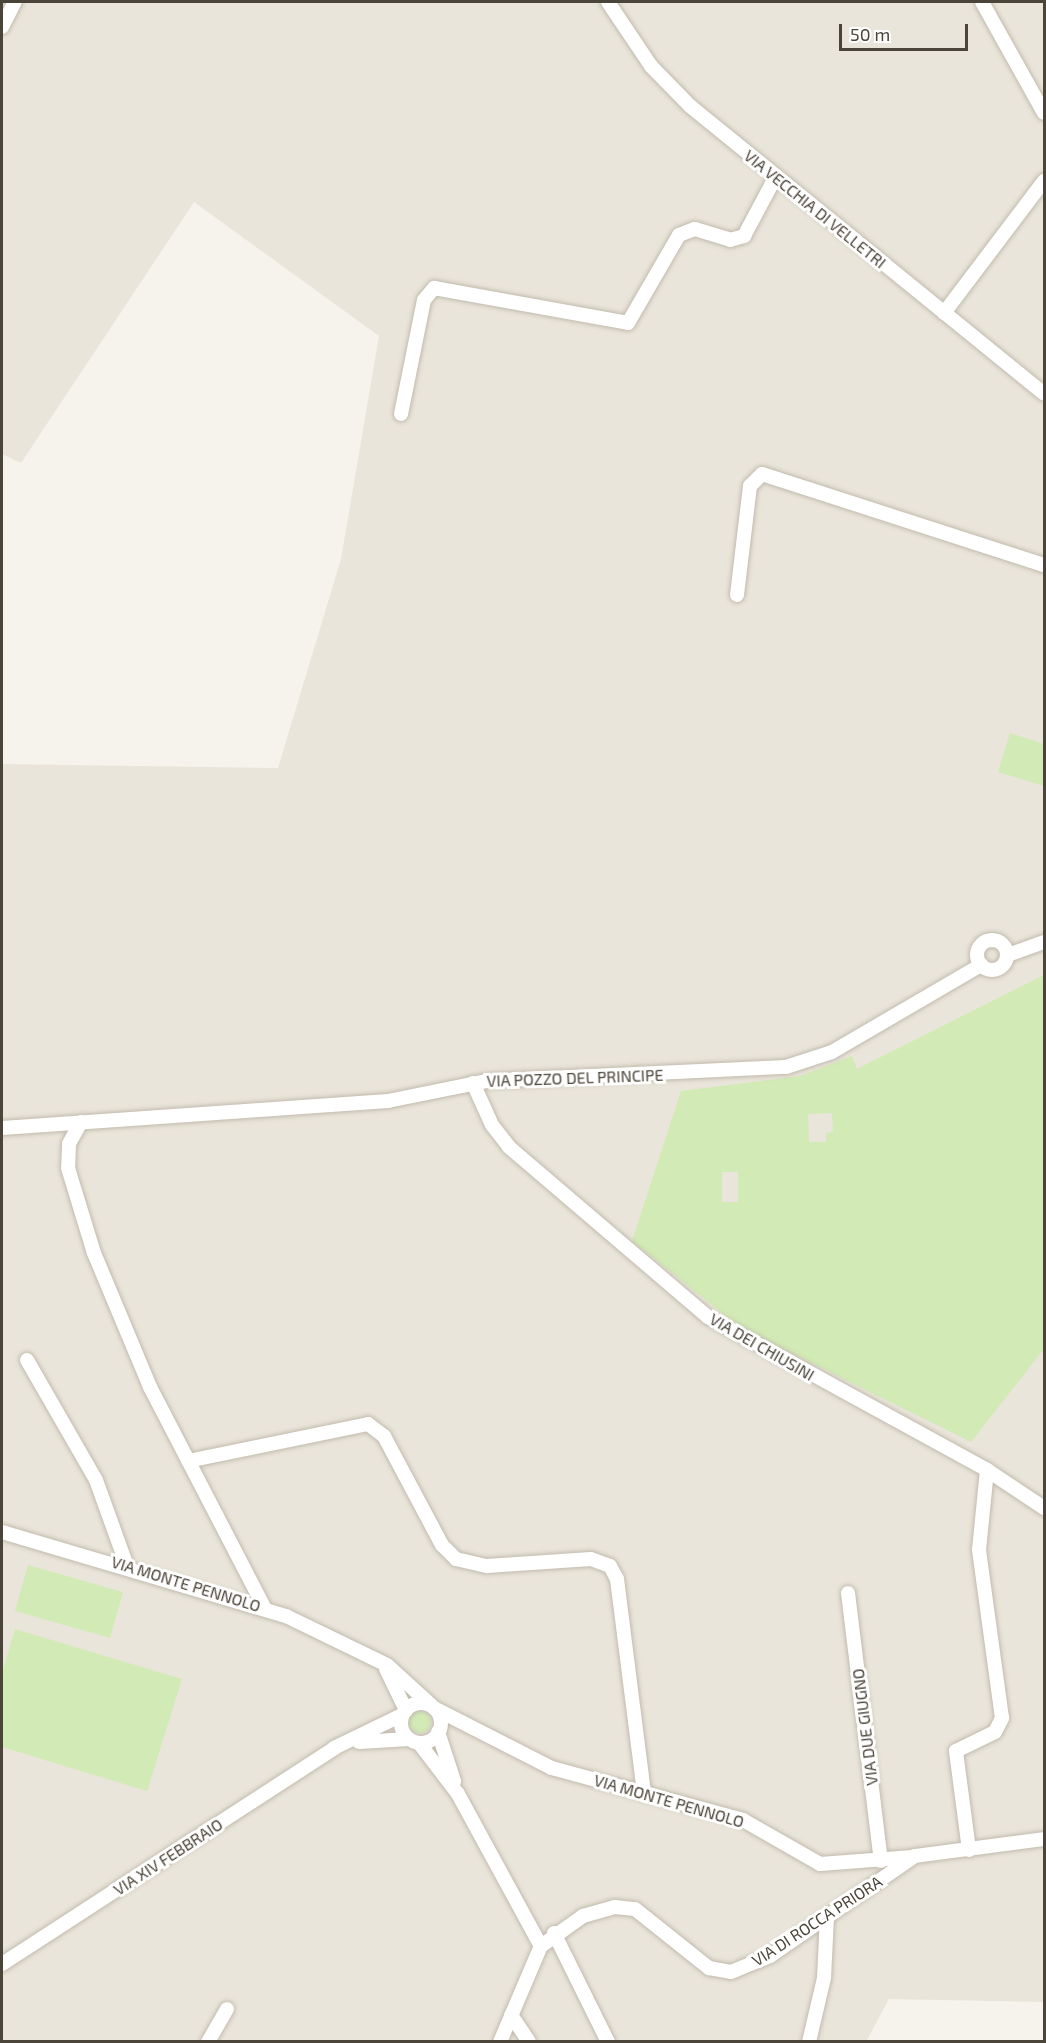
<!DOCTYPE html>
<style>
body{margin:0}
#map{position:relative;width:1046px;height:2043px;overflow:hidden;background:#f6f3ec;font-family:"Exo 2",sans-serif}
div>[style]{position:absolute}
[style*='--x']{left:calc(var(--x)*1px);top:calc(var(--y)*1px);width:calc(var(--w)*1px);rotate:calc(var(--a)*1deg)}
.residential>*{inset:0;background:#eae5da}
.green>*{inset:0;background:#d2eab5}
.round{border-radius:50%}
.roads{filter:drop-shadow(0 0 2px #c2bbae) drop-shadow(0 0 2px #c2bbae)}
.street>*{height:14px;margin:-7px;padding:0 7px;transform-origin:7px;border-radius:7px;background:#fff}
.street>.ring{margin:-7px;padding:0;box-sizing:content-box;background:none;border:14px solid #fff;border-radius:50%}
span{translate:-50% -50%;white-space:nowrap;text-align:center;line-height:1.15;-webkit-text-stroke:6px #fff;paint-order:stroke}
.street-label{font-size:16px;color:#4b4439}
.frame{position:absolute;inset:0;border:3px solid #4b4439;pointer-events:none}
.scale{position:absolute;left:839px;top:24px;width:129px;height:27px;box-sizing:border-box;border:3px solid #4b4439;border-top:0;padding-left:8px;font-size:18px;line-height:21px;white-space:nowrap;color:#4b4439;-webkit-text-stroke:4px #fff;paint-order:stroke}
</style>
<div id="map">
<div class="residential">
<div style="clip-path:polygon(2px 2px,1044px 2px,1044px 2002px,889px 1999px,866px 2042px,2px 2041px,2px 764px,278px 768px,341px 559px,379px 336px,194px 202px,21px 463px,2px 454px)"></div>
</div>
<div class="green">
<div style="clip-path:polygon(1010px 733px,1044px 744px,1044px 786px,998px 772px)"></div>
<div style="clip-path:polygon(evenodd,1044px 975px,1044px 1349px,971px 1442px,741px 1328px,632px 1241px,681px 1091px,800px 1076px,852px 1056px,857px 1069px,1044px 975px,832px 1113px,833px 1132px,826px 1133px,826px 1142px,809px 1142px,808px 1114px,832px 1113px,1044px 975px,722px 1172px,738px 1172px,738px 1202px,722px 1202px,722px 1172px)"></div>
<div style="clip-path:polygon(28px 1565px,123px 1592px,110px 1638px,15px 1611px)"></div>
<div style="clip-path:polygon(15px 1629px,182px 1679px,147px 1791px,2px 1747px,2px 1673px)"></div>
<div class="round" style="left:409px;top:1711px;width:22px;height:22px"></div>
</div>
<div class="roads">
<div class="street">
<div style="--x:608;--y:2;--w:77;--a:56.1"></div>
<div style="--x:651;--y:66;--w:56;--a:45.7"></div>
<div style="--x:690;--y:106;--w:456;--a:39.1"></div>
<div style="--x:982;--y:2;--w:127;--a:60.8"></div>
<div style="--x:2;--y:27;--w:28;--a:-63"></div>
<div style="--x:944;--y:313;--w:166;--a:-52.9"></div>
<div style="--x:401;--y:414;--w:116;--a:-78.6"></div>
<div style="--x:424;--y:300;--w:16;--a:-50"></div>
<div style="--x:434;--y:288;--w:197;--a:10.2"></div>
<div style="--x:628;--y:323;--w:102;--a:-59.9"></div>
<div style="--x:679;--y:235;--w:17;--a:-21"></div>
<div style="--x:695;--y:229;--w:37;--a:17"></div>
<div style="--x:730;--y:240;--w:15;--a:-16"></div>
<div style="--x:744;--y:236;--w:66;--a:-61.9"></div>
<div style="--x:737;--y:595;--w:110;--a:-83.2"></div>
<div style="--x:750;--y:486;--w:17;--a:-45"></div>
<div style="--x:762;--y:474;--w:296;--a:17.9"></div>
<div class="ring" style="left:977px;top:940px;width:16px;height:16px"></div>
<div style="--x:1008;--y:955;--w:38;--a:-20"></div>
<div style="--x:473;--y:1083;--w:46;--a:65.7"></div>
<div style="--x:492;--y:1125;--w:28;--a:52"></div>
<div style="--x:509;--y:1147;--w:262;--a:40.5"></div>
<div style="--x:708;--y:1317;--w:318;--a:28.7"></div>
<div style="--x:987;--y:1470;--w:69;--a:33.7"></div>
<div style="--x:81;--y:1122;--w:25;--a:119"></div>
<div style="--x:69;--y:1144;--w:24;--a:92"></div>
<div style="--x:68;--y:1168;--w:89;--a:73"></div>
<div style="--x:94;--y:1253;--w:145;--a:67.3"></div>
<div style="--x:150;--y:1387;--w:248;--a:62.6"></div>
<div style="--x:2;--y:1128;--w:387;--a:-4"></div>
<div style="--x:388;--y:1101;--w:100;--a:-11.5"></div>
<div style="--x:486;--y:1081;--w:300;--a:-2.7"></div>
<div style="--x:786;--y:1067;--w:48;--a:-18.1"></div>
<div style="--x:832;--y:1052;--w:173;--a:-30.3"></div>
<div style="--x:27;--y:1360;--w:138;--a:60.1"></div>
<div style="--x:96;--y:1480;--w:91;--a:70.2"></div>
<div style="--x:188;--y:1461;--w:184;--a:-11.6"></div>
<div style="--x:368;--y:1424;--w:20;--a:37"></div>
<div style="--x:384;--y:1436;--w:123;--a:62"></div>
<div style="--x:442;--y:1545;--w:20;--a:45"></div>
<div style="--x:456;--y:1559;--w:32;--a:13"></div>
<div style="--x:487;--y:1566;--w:104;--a:-3.9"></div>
<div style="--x:591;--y:1559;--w:20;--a:20"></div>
<div style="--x:610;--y:1566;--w:15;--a:62"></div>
<div style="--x:617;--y:1579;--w:215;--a:82.8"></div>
<div style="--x:2;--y:1532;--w:296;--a:16.5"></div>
<div style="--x:286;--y:1616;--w:112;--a:25.9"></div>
<div style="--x:387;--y:1665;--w:59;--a:42.3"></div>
<div style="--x:848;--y:1593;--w:270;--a:83"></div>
<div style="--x:386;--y:1669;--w:46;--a:64"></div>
<div class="ring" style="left:401px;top:1703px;width:26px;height:26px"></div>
<div style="--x:434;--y:1708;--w:132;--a:27"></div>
<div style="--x:552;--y:1768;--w:198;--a:15.2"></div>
<div style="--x:743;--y:1820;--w:89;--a:29.7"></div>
<div style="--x:820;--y:1864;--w:93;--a:-4.3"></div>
<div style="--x:438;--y:1732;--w:52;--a:71.9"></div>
<div style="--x:359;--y:1742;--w:50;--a:-3.4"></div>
<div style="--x:419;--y:1743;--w:64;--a:52.6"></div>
<div style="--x:458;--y:1794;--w:173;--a:61.4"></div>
<div style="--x:969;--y:1850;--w:100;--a:-97.5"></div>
<div style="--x:956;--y:1751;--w:43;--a:-26"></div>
<div style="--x:995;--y:1732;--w:16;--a:-63"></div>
<div style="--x:1002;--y:1718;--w:170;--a:-97.8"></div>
<div style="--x:979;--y:1550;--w:80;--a:-84.3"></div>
<div style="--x:554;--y:1933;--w:122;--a:63.6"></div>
<div style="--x:2;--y:1964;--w:396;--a:-33"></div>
<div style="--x:334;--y:1748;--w:76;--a:-25.9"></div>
<div style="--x:511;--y:2015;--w:32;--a:56"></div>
<div style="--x:208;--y:2042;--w:38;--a:-60"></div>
<div style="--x:500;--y:2042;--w:104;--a:-66.9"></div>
<div style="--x:541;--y:1946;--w:52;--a:-35.5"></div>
<div style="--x:583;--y:1916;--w:33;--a:-16"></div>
<div style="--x:615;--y:1907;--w:20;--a:6"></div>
<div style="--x:635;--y:1909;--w:95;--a:38.6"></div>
<div style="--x:709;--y:1968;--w:22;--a:10"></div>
<div style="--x:731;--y:1972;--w:42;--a:-22.3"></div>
<div style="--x:770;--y:1956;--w:176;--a:-34.6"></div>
<div style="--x:915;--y:1856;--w:130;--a:-7.5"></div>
<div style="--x:809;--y:2042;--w:66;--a:-76.8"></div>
<div style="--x:824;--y:1978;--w:61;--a:-87.2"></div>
</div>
</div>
<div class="street-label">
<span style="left:815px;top:209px;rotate:39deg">VIA VECCHIA DI VELLETRI</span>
<span style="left:575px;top:1078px;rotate:-2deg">VIA POZZO DEL PRINCIPE</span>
<span style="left:762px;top:1347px;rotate:30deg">VIA DEI CHIUSINI</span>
<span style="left:186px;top:1584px;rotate:17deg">VIA MONTE PENNOLO</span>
<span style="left:865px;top:1727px;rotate:-97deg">VIA DUE GIUGNO</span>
<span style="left:669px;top:1801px;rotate:16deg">VIA MONTE PENNOLO</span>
<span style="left:168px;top:1857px;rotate:-33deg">VIA XIV FEBBRAIO</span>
<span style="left:817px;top:1921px;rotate:-33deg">VIA DI ROCCA PRIORA</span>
</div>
<div class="frame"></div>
<div class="scale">50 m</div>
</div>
